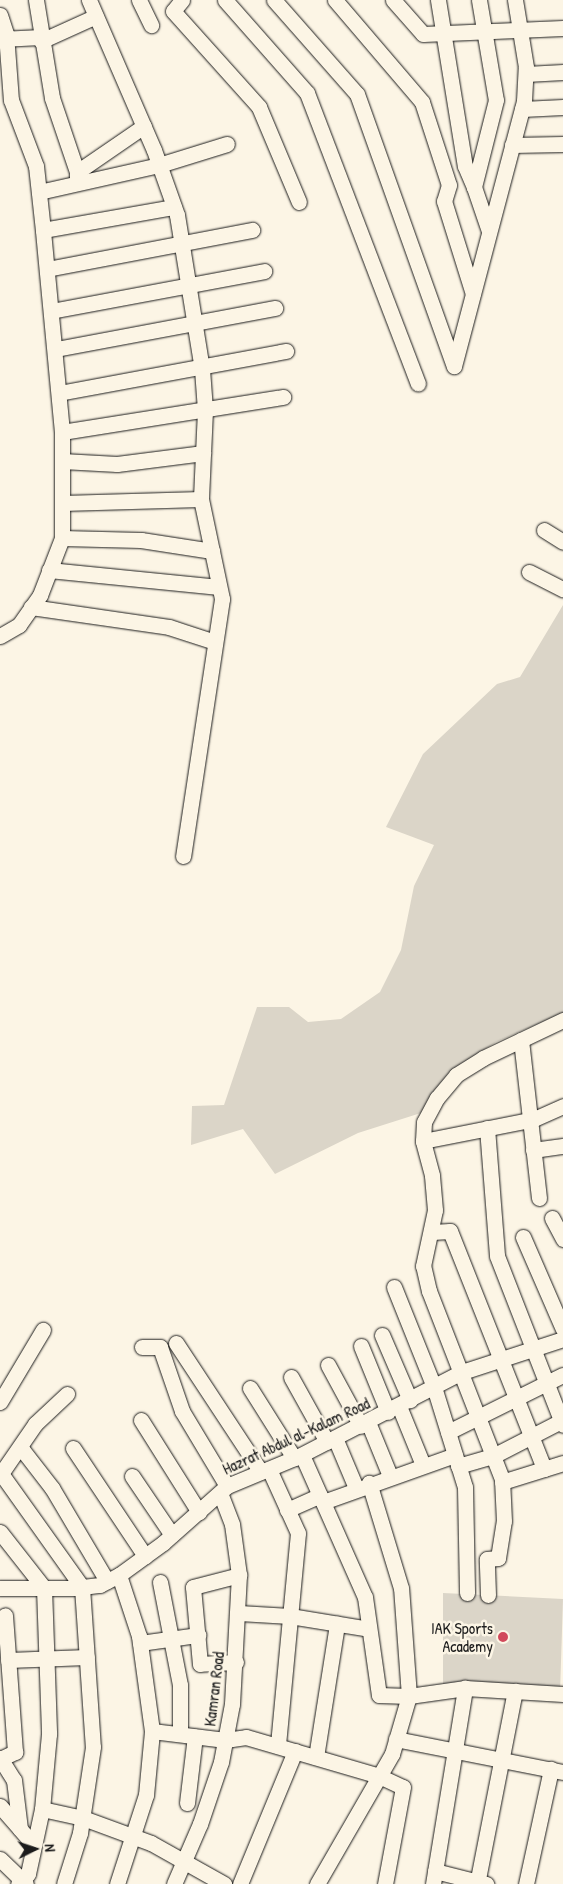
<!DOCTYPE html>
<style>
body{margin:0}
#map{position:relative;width:563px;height:1884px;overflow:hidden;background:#fcf5e5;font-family:"Patrick Hand",sans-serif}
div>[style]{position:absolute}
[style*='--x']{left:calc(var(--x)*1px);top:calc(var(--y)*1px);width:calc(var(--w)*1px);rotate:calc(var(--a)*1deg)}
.green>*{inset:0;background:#dbd5c8}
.roads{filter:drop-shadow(0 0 1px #1c1c1c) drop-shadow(0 0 1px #1c1c1c)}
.minor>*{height:15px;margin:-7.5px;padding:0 7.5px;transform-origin:7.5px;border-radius:7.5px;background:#fcf5e5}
.dots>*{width:14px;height:14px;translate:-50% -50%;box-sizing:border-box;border:2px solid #fcf5e5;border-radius:50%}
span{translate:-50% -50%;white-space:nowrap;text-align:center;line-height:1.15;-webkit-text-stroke:5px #fcf5e5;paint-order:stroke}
.street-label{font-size:16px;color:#1c1c1c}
.poi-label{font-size:16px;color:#1c1c1c}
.right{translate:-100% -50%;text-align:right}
.north{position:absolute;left:10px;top:1824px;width:50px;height:50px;-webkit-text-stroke:4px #fcf5e5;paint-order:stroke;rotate:86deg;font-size:14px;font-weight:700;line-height:20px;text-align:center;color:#1c1c1c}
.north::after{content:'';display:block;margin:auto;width:18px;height:22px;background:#1c1c1c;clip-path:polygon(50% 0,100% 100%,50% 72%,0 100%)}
</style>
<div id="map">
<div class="green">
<div style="clip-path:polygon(563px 605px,563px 1013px,496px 1042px,449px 1072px,424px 1112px,358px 1133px,275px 1174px,243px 1129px,191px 1145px,192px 1106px,224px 1105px,257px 1007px,289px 1007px,308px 1022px,341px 1019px,380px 992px,401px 950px,414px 886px,434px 845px,386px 827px,423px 754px,497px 684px,520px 677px)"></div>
<div style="clip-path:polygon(443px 1593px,563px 1599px,560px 1693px,443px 1690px)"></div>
</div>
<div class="roads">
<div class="minor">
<div style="--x:36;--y:0;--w:99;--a:80.7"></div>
<div style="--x:52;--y:98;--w:78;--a:71.3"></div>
<div style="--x:89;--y:0;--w:163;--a:66.6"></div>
<div style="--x:154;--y:150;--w:69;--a:70.5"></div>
<div style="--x:177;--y:215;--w:156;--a:80.8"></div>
<div style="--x:202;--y:369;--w:41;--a:85.8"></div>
<div style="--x:205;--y:410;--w:89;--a:92.6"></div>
<div style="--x:201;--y:499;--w:102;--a:78.1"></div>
<div style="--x:222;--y:599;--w:260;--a:98.6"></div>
<div style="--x:139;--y:0;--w:28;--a:64"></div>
<div style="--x:182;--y:0;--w:14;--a:129"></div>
<div style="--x:173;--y:11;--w:129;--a:48.1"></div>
<div style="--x:259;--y:107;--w:103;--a:67.2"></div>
<div style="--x:225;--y:0;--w:124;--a:48.6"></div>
<div style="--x:307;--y:93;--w:311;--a:69.1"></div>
<div style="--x:274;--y:0;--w:125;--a:48.6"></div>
<div style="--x:357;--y:94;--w:289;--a:70.4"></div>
<div style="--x:335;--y:0;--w:134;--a:49.5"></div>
<div style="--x:422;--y:102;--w:87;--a:72"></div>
<div style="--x:449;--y:185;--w:17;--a:107"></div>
<div style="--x:444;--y:201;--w:97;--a:72.7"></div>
<div style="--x:393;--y:0;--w:45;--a:48.6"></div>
<div style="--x:423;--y:34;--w:140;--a:-2.5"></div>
<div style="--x:438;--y:0;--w:168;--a:80.8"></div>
<div style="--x:465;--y:166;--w:23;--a:67"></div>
<div style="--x:479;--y:0;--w:101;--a:80.4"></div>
<div style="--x:496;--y:100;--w:90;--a:104.2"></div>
<div style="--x:474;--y:187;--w:46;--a:71.2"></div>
<div style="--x:0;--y:15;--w:20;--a:72"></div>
<div style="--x:6;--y:34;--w:66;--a:85.7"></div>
<div style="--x:11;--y:100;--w:71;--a:69.3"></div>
<div style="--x:36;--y:166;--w:64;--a:83.8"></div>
<div style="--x:43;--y:230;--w:133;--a:-10"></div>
<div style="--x:0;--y:39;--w:41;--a:-2.8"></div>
<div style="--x:41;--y:41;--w:60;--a:-24.4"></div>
<div style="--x:526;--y:74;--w:37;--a:-3"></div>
<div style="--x:522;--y:109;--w:41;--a:-2.8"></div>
<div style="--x:512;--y:145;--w:51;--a:-1.1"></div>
<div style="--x:77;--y:182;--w:10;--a:-90"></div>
<div style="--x:77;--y:172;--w:81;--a:-34.5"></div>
<div style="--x:39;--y:192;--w:123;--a:-12.7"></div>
<div style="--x:159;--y:165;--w:71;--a:-17.2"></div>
<div style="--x:47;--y:269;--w:209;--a:-10.8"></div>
<div style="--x:51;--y:311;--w:217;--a:-10.6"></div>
<div style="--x:56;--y:349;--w:223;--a:-10.6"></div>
<div style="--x:454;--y:366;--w:274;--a:-75.2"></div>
<div style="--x:524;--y:101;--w:34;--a:-87"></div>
<div style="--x:526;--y:67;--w:68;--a:-99.3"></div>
<div style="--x:59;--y:393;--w:231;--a:-10.5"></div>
<div style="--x:62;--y:432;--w:224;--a:-9"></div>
<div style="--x:62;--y:461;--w:55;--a:3.1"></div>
<div style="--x:117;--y:464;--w:87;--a:-7.3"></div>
<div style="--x:62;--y:503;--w:139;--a:-1.6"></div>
<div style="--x:544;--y:530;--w:22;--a:32"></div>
<div style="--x:62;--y:538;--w:79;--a:1.5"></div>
<div style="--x:141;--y:540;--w:72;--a:8.8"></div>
<div style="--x:49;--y:570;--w:171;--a:5.7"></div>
<div style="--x:529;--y:572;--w:38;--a:27"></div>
<div style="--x:31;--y:607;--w:139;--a:8.2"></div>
<div style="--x:169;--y:627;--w:48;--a:18.1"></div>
<div style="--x:0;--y:636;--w:22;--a:-30"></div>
<div style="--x:19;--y:625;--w:37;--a:-55"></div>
<div style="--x:40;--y:595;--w:61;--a:-68.9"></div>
<div style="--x:62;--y:538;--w:106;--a:-90"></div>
<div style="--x:62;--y:432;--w:203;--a:-95.4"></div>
<div style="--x:521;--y:1040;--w:159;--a:83.5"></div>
<div style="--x:487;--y:1128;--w:128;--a:85.5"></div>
<div style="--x:497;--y:1256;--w:181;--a:68.7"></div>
<div style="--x:423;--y:1141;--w:113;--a:-11.2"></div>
<div style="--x:534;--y:1119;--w:32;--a:-24"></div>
<div style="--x:533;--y:1150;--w:30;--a:-8"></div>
<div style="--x:552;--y:1218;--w:24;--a:62"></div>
<div style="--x:432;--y:1232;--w:18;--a:-3"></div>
<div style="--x:450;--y:1231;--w:256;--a:68.4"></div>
<div style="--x:523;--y:1237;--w:100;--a:66.5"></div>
<div style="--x:394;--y:1287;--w:108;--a:68.2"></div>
<div style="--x:434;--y:1387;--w:105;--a:72.8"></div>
<div style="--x:465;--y:1487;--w:106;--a:88.9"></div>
<div style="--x:382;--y:1335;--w:71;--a:66.7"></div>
<div style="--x:176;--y:1343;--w:154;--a:56.6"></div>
<div style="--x:361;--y:1346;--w:71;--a:67.8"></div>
<div style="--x:142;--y:1347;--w:18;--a:0"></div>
<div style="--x:160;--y:1347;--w:68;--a:71"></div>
<div style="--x:182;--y:1411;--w:87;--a:59"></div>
<div style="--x:328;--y:1365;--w:69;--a:61.6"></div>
<div style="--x:291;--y:1377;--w:74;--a:61"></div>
<div style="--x:250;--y:1388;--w:83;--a:57.8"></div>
<div style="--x:0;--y:1402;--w:84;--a:-59.2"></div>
<div style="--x:399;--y:1406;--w:64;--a:67.9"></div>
<div style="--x:141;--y:1420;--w:109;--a:57.8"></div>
<div style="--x:368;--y:1422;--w:58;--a:67.8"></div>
<div style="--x:448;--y:1432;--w:128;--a:-26.4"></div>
<div style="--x:335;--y:1438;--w:54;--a:67.2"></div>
<div style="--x:21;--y:1448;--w:51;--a:52.2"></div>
<div style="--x:52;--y:1488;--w:108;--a:59.4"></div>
<div style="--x:73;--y:1448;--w:130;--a:56.3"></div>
<div style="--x:302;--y:1455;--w:155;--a:66.1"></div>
<div style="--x:365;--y:1597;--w:99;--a:81.9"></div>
<div style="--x:379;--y:1695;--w:30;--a:2"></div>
<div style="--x:409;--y:1696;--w:57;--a:-8.1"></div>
<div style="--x:465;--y:1688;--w:98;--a:3.5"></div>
<div style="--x:458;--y:1466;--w:36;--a:-16"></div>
<div style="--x:493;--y:1456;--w:79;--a:-27.2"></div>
<div style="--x:269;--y:1469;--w:70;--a:65.6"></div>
<div style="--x:298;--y:1533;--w:214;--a:95.4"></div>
<div style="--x:0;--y:1472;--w:141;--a:54.5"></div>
<div style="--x:82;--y:1587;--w:160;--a:86.1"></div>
<div style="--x:93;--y:1747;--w:87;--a:98.6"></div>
<div style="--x:80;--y:1833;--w:53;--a:107.4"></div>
<div style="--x:0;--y:1475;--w:62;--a:-55.5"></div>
<div style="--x:35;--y:1424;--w:44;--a:-43.2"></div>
<div style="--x:132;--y:1476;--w:71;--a:55.9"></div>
<div style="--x:502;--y:1482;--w:64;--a:-17.3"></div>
<div style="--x:323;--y:1502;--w:140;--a:-19.6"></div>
<div style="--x:287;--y:1510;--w:36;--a:-24"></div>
<div style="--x:0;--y:1532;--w:71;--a:51.8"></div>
<div style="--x:44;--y:1588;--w:146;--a:88"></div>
<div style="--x:49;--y:1734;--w:75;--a:95.3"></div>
<div style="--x:42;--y:1809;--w:66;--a:102.2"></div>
<div style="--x:28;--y:1874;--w:14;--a:135"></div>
<div style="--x:160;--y:1582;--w:105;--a:79"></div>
<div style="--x:180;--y:1685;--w:49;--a:90"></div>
<div style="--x:0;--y:1588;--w:74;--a:0"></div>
<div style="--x:74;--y:1588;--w:26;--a:-7"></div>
<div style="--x:100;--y:1585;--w:21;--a:-28"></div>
<div style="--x:119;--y:1575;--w:54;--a:-36"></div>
<div style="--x:163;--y:1543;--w:86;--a:-41.7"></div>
<div style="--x:227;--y:1486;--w:76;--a:-22.5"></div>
<div style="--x:297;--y:1457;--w:186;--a:-27.3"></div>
<div style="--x:462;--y:1372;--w:106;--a:-18.1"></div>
<div style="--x:488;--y:1595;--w:36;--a:-92"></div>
<div style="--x:487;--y:1559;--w:11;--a:-5"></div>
<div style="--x:498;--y:1558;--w:37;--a:-81"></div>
<div style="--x:504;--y:1521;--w:42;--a:-92.7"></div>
<div style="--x:502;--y:1479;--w:202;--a:-111.2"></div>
<div style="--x:429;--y:1291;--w:26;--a:-103"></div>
<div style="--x:423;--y:1266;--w:57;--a:-77.9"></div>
<div style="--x:435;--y:1210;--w:35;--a:-95"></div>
<div style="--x:432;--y:1175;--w:35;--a:-105"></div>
<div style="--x:423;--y:1141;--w:19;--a:-87"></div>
<div style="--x:424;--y:1122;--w:27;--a:-62"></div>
<div style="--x:437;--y:1098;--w:30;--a:-50"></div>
<div style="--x:456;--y:1075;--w:32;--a:-32"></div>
<div style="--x:483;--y:1058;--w:89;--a:-25.4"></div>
<div style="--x:239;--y:1613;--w:51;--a:3.4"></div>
<div style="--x:290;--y:1616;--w:80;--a:9.3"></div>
<div style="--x:140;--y:1643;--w:59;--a:-7.9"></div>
<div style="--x:8;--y:1660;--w:79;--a:-2.2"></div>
<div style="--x:236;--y:1662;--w:36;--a:177"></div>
<div style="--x:200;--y:1664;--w:77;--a:-95.2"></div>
<div style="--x:193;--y:1587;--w:48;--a:-14.6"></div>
<div style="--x:152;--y:1731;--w:74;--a:7"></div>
<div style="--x:225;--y:1740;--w:21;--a:-8"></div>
<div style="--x:246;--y:1737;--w:139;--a:16.3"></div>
<div style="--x:379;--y:1776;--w:26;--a:25"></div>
<div style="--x:403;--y:1787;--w:99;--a:100.5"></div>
<div style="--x:396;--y:1739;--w:170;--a:11.2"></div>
<div style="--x:316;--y:1757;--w:135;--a:-81"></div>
<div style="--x:0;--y:1758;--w:26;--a:58"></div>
<div style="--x:14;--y:1780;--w:49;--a:83"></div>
<div style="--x:20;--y:1829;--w:21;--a:49"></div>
<div style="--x:0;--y:1759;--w:17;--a:-25"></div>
<div style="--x:15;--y:1752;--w:137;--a:-94.2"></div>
<div style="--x:187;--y:1803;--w:67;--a:-83.2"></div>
<div style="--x:0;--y:1806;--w:30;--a:49"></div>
<div style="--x:42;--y:1809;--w:42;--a:12.4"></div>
<div style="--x:83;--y:1818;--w:72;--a:20.2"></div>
<div style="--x:151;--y:1843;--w:84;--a:29.3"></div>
<div style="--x:0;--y:1859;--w:36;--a:44"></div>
<div style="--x:435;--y:1871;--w:53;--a:14.3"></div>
<div style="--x:117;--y:1884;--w:94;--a:-72"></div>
<div style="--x:146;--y:1795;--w:64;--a:-84.6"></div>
<div style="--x:152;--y:1731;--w:96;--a:-97.8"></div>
<div style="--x:139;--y:1636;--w:64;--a:-108.2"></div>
<div style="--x:174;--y:1884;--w:65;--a:-66.6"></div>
<div style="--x:200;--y:1824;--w:65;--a:-71.3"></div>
<div style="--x:221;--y:1762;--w:59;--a:-79.3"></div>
<div style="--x:232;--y:1704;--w:129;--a:-86.9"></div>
<div style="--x:239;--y:1575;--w:51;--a:-97.8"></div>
<div style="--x:232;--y:1524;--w:33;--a:-111"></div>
<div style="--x:240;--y:1884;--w:144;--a:-67.5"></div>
<div style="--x:317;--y:1884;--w:150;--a:-60"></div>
<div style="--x:392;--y:1754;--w:60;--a:-73.7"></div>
<div style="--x:409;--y:1696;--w:108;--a:-94.2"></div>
<div style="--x:401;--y:1588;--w:110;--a:-106.9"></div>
<div style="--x:433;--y:1884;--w:199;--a:-80.7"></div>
<div style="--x:477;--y:1884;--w:197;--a:-78.9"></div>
<div style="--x:526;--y:1884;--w:118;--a:-77.7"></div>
</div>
</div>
<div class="dots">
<div style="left:503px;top:1637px;background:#d1495b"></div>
</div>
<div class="street-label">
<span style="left:296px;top:1436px;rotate:-25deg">Hazrat Abdul al-Kalam Road</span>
<span style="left:214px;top:1689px;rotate:-83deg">Kamran Road</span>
</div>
<div class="poi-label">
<span class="right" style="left:493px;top:1637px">IAK Sports<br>Academy</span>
</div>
<div class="north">N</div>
</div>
